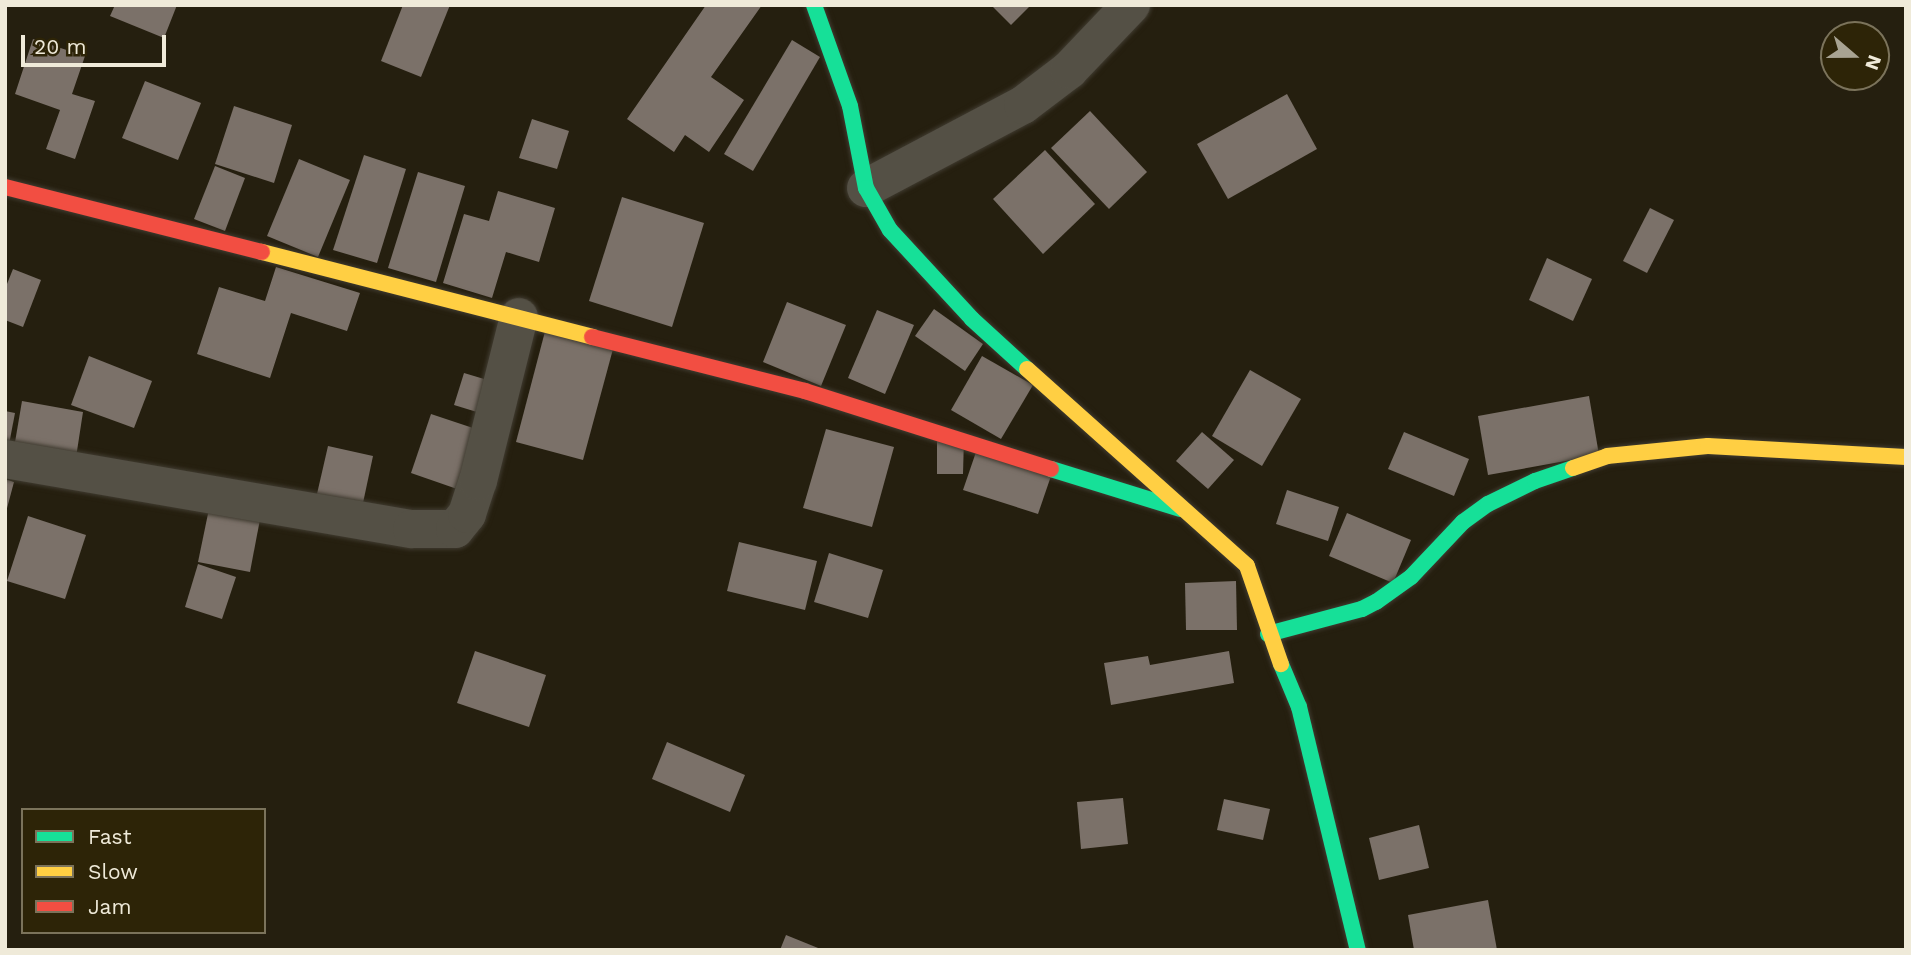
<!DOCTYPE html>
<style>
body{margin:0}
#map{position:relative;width:1911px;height:955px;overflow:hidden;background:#251f0f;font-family:"Work Sans",sans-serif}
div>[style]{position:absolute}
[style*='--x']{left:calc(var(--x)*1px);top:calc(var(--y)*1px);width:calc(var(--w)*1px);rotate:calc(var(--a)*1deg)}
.building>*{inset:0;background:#7b7169}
.roads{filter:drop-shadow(0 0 2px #403b30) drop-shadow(0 0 2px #403b30)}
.street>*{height:38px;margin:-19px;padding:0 19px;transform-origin:19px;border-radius:19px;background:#545045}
.fast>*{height:16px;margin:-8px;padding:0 8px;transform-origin:8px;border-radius:8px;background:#16e098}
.slow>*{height:16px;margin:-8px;padding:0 8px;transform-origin:8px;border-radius:8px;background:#ffcf43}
.jam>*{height:16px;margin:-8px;padding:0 8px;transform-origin:8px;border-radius:8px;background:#f24e42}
span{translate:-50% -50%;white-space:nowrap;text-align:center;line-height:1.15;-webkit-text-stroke:7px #2d2407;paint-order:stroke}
.frame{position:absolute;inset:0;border:7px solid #efead9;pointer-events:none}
.legend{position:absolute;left:21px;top:808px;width:245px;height:126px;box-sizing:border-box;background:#2d2407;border:2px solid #7b735b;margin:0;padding:9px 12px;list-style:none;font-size:21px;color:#efead9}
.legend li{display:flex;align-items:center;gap:14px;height:35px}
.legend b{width:35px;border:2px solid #7b735b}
.north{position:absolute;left:1820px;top:21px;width:70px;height:70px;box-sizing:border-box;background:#2d2407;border:2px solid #7b735b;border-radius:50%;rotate:110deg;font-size:19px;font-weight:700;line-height:28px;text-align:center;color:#efead9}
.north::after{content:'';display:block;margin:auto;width:24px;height:32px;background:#a8a392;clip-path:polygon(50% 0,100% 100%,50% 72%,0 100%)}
.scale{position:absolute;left:21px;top:35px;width:145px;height:32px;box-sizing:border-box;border:4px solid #efead9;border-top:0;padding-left:9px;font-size:21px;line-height:24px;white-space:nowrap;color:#efead9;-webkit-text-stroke:5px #2d2407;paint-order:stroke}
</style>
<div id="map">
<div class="building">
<div style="clip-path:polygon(115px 5px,177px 5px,164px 38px,110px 16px)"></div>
<div style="clip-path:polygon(403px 5px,450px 5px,421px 77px,381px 61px)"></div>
<div style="clip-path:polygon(706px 5px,762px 5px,711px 77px,744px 100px,709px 152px,685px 135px,674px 152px,627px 119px)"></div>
<div style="clip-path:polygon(991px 5px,1031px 5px,1011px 25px)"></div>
<div style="clip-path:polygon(33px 39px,85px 56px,72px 94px,95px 101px,75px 159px,46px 149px,60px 110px,15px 94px)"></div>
<div style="clip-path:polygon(792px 40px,820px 57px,753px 171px,724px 154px)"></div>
<div style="clip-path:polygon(145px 81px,201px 103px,178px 160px,122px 138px)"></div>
<div style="clip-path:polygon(1287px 94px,1317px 149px,1228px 199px,1197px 144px)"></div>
<div style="clip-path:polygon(234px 106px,292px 125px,274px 183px,215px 164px)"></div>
<div style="clip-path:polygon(1090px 111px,1147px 172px,1109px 209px,1051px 148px)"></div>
<div style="clip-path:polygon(532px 119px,569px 131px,557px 169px,519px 158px)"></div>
<div style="clip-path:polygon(1045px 150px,1095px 204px,1043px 254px,993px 199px)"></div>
<div style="clip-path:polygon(364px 155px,406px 169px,377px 263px,333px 250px)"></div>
<div style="clip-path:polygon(299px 159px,350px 180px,318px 257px,267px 236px)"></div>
<div style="clip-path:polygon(215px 166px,245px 178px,225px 231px,194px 219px)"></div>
<div style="clip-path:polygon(418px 172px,465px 186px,436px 282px,388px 268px)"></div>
<div style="clip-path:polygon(498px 191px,555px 208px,539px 262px,506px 252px,492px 298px,443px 283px,464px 214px,489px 221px)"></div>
<div style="clip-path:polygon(622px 197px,704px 223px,672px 327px,589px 301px)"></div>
<div style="clip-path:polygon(1650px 208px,1674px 220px,1647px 273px,1623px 261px)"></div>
<div style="clip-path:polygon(1547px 258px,1592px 279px,1573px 321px,1529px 300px)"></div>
<div style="clip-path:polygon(276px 267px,360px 293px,347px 331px,291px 313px,270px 378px,197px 354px,219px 287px,265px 301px)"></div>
<div style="clip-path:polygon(13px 269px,41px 280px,23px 327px,5px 320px,5px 289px)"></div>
<div style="clip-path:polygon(787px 302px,846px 325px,821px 386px,763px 362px)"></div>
<div style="clip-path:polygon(934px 309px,983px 344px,965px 371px,915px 336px)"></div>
<div style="clip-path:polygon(877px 310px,914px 325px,885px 394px,848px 378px)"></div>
<div style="clip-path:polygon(548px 320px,616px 338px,583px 460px,516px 442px)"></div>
<div style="clip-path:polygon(89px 356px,152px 381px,134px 428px,71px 405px)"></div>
<div style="clip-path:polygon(982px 356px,1033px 385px,1001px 439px,951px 410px)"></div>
<div style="clip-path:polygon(1250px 370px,1301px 399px,1262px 466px,1212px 436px)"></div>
<div style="clip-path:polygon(464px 373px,514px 388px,503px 420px,454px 405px)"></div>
<div style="clip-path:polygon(1589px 396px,1599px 455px,1488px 475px,1478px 416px)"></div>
<div style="clip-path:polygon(22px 401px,83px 412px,75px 464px,13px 454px)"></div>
<div style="clip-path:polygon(5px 411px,15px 413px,7px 455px,5px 455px)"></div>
<div style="clip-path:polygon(431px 414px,503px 438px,483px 498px,411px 473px)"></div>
<div style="clip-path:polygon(826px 429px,894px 447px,872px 527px,803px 508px)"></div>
<div style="clip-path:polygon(1202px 432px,1234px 460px,1208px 489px,1176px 461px)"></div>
<div style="clip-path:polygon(1404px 432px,1469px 459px,1454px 496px,1388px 469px)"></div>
<div style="clip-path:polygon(937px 438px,964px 438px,963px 474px,937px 474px)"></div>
<div style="clip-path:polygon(328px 446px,373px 456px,360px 517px,314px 507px)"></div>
<div style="clip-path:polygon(976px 452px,1051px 476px,1038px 514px,963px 490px)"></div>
<div style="clip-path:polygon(5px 479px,14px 482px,6px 512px,5px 512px)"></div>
<div style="clip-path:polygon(1287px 490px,1339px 507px,1328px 541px,1276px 524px)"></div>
<div style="clip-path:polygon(210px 504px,261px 514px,250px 572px,198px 562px)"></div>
<div style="clip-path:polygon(1347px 513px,1411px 540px,1393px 583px,1329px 556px)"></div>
<div style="clip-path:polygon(28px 516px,86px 535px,65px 599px,7px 581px)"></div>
<div style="clip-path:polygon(739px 542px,817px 561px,805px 610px,727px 591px)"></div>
<div style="clip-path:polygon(829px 553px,883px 570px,868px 618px,814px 602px)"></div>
<div style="clip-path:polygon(198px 564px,236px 577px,222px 619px,185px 607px)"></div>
<div style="clip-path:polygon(1236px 581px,1237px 630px,1186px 630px,1185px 583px)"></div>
<div style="clip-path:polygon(475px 651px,546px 675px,529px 727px,457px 703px)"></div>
<div style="clip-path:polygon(1229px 651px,1234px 683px,1111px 705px,1104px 663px,1148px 656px,1150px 665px)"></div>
<div style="clip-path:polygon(667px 742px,745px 775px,730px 812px,652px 779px)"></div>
<div style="clip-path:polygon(1123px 798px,1128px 844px,1081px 849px,1077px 802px)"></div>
<div style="clip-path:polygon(1224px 799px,1270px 809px,1263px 840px,1217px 830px)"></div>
<div style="clip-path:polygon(1419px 825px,1429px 868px,1379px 880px,1369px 838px)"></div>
<div style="clip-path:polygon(1488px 900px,1497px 950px,1414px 950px,1408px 915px)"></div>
<div style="clip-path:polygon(786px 935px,823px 950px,780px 950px)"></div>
</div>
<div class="roads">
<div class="street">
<div style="--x:866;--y:188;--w:178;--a:-27.9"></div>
<div style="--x:1023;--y:105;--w:58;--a:-37.3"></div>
<div style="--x:1069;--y:70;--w:90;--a:-46.4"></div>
<div style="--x:5;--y:459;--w:413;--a:9.8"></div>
<div style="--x:412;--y:529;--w:43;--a:0"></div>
<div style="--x:455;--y:529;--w:19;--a:-51"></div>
<div style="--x:467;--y:514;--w:35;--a:-72"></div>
<div style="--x:478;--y:481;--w:169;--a:-76"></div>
</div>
<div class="fast">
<div style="--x:814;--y:5;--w:107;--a:70.4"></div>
<div style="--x:850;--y:106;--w:84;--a:79"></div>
<div style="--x:866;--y:188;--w:48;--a:60.3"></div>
<div style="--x:890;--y:230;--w:121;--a:47.3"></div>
<div style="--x:972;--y:319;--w:74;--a:42.3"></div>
<div style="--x:1051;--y:469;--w:135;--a:17.2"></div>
<div style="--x:1268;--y:634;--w:97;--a:-14.9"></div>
<div style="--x:1362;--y:609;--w:16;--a:-27"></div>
<div style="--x:1376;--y:602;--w:43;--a:-35.5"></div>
<div style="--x:1411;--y:577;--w:76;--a:-46.6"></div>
<div style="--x:1463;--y:522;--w:31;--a:-36"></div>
<div style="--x:1488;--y:504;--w:52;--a:-26.1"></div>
<div style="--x:1535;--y:481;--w:40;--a:-18.9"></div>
<div style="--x:1281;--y:664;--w:47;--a:67.3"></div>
<div style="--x:1299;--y:707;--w:250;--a:76.4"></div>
</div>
<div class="slow">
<div style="--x:262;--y:252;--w:341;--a:14.4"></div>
<div style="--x:1027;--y:369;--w:295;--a:41.8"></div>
<div style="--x:1247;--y:566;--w:104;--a:70.9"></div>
<div style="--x:1573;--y:468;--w:36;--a:-19"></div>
<div style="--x:1607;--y:456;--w:101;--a:-5.7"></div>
<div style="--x:1708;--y:446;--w:198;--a:3.2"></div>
</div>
<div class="jam">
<div style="--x:5;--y:187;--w:265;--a:14.2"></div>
<div style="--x:592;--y:337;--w:220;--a:14.2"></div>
<div style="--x:805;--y:391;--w:258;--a:17.6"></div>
</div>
</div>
<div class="frame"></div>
<ul class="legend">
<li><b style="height:9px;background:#16e098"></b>Fast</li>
<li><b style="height:9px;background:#ffcf43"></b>Slow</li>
<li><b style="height:9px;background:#f24e42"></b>Jam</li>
</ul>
<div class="north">N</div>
<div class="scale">20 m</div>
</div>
